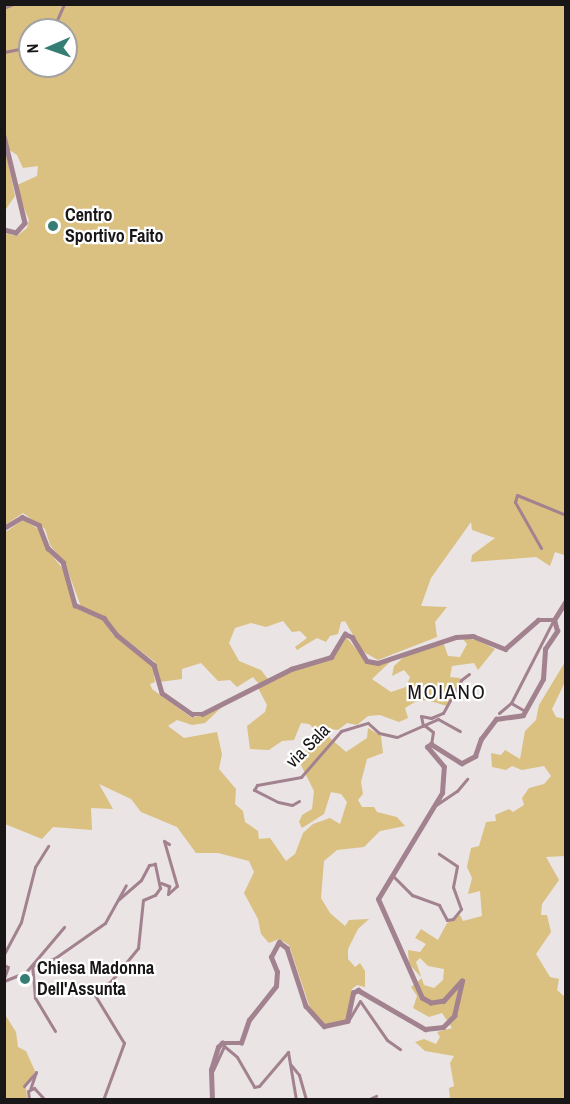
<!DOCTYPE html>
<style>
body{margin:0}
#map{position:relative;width:570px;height:1104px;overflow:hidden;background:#eae4e4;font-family:"Archivo Narrow",sans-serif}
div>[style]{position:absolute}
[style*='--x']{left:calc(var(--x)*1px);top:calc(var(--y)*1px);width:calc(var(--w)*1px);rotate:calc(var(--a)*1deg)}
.green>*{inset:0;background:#dac081}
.minor>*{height:3px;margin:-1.5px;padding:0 1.5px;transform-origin:1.5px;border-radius:1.5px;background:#a38290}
.tertiary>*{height:4.5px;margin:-2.25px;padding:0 2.25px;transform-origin:2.25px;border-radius:2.25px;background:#a38290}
.dots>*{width:16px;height:16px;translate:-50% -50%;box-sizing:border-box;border:3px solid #fff;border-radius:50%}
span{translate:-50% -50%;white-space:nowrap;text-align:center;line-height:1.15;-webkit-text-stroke:4.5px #fff;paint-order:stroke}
.poi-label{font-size:18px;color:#181616;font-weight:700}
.left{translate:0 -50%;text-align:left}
.street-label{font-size:18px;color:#181616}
.quarter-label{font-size:21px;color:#181616;letter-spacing:1.5px}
.frame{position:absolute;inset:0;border:6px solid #181616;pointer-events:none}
.north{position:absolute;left:18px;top:18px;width:60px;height:60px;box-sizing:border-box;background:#fff;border:2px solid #a3a2a2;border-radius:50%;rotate:268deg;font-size:16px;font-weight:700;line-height:24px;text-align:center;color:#181616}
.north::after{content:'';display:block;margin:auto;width:21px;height:27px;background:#367d74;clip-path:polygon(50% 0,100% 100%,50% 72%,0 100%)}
</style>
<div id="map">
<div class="green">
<div style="clip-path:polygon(evenodd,5px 5px,565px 5px,565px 568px,564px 555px,555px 552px,550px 566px,536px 557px,471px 562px,472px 555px,495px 538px,472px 530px,471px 522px,431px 578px,421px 606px,447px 607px,435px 622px,437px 637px,378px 660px,362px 651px,345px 621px,341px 622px,338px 634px,330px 636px,326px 642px,317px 638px,297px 650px,295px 647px,307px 638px,300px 631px,292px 632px,283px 621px,266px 627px,251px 623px,235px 628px,229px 643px,239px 661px,261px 670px,268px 679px,259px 684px,253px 677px,237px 687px,230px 680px,218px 681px,201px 663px,182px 669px,182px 679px,160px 682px,155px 662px,116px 632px,105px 617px,81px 607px,65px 563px,50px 545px,45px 529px,23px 513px,5px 525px,4px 233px,17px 236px,27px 228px,29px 220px,15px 186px,37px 176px,38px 166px,23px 168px,17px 155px,5px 147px,15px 196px,6px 209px,5px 222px,5px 5px,30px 30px,66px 30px,66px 66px,30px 66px,30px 30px)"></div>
<div style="clip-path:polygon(23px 520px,42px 531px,46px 548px,63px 569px,75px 608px,103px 620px,113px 635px,153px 667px,155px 682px,150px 684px,152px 689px,192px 718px,223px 706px,205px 723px,192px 725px,177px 720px,168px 726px,184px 738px,217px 732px,222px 754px,219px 769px,236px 789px,235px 804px,243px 811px,245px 822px,258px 831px,259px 839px,270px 838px,286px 861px,295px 854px,303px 833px,313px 824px,330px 818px,340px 824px,347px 802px,341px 794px,331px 792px,324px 814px,302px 828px,299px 822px,302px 815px,312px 809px,314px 791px,297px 757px,320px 740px,320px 734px,309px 724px,301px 723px,294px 740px,282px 741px,269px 750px,250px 749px,247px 726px,265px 712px,267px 705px,258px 688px,296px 669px,330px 659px,346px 637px,368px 663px,391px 661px,372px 679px,391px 692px,406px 687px,410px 677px,404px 670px,392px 676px,394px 666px,406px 655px,443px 642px,448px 656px,460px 657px,467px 644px,462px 638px,477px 640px,495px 649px,478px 670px,474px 663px,452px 666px,450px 677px,460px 678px,461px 684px,447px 706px,427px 700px,415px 702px,405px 708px,408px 718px,399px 722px,380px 715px,368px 716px,357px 725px,347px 723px,338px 730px,328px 729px,330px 738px,346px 752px,367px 738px,368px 728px,381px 736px,383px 753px,367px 759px,361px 782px,363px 794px,358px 800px,362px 807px,374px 807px,377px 812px,397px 817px,405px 826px,380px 831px,364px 847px,337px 850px,324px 861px,321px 898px,330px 913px,345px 926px,349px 920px,369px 919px,358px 929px,348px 949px,348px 959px,355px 967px,360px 963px,365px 971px,365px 987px,357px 985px,352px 989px,348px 1017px,344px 1021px,325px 1024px,311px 1011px,289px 945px,279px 939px,269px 943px,261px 934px,258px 919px,244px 893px,254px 872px,249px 861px,218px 853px,196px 853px,177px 827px,141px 812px,131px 799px,99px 784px,113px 809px,91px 808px,92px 830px,53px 827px,42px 839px,5px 824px,4px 533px)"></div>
<div style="clip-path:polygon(evenodd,565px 662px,565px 682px,552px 709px,556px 717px,565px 719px,565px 856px,546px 857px,559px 880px,542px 904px,541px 915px,547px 915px,551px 932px,536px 954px,550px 977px,559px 979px,557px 990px,565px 997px,565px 1099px,450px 1099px,449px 1088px,454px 1086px,450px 1063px,454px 1056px,425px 1051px,415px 1042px,424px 1039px,436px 1044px,440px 1037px,437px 1032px,452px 1028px,442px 1013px,429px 1017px,413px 1008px,417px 996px,411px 987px,422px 978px,409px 964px,408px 950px,420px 952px,426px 944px,415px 938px,421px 929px,438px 940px,447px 923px,460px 915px,463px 921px,482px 916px,480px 891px,468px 894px,472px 878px,467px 867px,471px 848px,479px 846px,486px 822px,496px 821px,495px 815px,509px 809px,513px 812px,524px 805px,522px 798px,529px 788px,544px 784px,551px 776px,544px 766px,522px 770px,512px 766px,506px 770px,492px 767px,491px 753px,501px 755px,505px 750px,520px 759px,525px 731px,536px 720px,539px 705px,565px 662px,420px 958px,428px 966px,444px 969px,443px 980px,434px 988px,424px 985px,416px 962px,420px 958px)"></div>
<div style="clip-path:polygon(4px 1013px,16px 1032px,18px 1047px,26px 1051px,35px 1071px,26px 1087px,27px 1099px,5px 1099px)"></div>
</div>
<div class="minor">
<div style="--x:4;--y:8;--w:10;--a:-24"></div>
<div style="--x:42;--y:30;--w:10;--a:-90"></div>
<div style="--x:42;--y:20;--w:15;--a:0"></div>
<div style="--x:57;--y:20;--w:17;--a:-66"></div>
<div style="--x:4;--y:52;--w:26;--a:-11"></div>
<div style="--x:541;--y:548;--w:53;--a:-119.5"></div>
<div style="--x:515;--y:502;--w:7;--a:-74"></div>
<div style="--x:517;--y:495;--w:53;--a:22.2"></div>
<div style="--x:511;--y:703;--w:16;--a:30"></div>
<div style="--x:499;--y:713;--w:16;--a:-40"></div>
<div style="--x:511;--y:703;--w:92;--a:-62.9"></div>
<div style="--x:424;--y:725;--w:11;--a:38"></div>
<div style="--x:433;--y:732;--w:12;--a:99"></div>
<div style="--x:423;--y:726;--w:10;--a:-101"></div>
<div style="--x:421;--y:716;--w:10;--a:11"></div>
<div style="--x:431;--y:718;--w:13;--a:-23"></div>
<div style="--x:443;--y:713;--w:38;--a:-61"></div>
<div style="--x:461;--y:680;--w:10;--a:-37"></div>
<div style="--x:299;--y:801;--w:8;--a:150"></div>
<div style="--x:292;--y:805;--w:14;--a:-168"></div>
<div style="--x:278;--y:802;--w:27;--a:-153"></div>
<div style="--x:254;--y:790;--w:6;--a:-59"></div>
<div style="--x:257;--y:785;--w:45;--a:-10.3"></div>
<div style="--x:301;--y:777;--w:61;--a:-49"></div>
<div style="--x:341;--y:731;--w:28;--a:-17"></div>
<div style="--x:368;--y:723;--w:15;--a:42"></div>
<div style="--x:379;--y:733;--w:18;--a:13"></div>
<div style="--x:397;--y:737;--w:45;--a:-23.7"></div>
<div style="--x:438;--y:719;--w:25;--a:29"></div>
<div style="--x:436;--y:805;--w:25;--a:-34"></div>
<div style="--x:457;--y:791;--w:16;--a:-50"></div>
<div style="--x:393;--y:876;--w:27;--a:45"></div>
<div style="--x:412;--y:895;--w:29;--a:20"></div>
<div style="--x:439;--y:905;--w:17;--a:62"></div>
<div style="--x:447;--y:920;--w:6;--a:-9"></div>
<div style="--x:453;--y:919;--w:13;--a:-51"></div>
<div style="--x:461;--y:909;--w:23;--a:-110"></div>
<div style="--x:453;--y:887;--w:21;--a:-79"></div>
<div style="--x:457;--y:866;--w:22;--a:-146"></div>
<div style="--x:161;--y:883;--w:9;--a:21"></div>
<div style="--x:169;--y:886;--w:8;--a:97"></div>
<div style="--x:168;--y:894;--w:12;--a:-42"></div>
<div style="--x:177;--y:886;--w:47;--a:-106.1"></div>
<div style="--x:164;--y:841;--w:6;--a:31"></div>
<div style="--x:4;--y:954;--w:36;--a:-62"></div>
<div style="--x:21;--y:922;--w:57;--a:-75.7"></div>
<div style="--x:35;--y:867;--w:25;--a:-58"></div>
<div style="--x:4;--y:965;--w:4;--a:27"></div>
<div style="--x:8;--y:967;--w:12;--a:110"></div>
<div style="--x:4;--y:981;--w:24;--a:-22"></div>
<div style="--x:26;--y:972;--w:59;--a:-49.8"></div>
<div style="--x:348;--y:1021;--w:23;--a:-59"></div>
<div style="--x:360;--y:1001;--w:47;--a:55.3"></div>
<div style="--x:387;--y:1040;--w:16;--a:35"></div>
<div style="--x:55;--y:1031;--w:39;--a:-121"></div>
<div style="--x:35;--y:998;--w:32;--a:-95"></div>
<div style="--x:32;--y:966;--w:24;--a:-19"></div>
<div style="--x:55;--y:958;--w:61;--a:-35"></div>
<div style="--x:105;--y:923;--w:43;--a:-61.1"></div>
<div style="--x:291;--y:1065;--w:13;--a:51"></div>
<div style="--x:299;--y:1075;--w:26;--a:74"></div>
<div style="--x:212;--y:1072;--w:29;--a:-65"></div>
<div style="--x:224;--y:1046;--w:17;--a:40"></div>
<div style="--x:237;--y:1057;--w:34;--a:60"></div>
<div style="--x:254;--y:1087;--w:5;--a:-11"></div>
<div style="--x:259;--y:1086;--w:45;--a:-49.5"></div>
<div style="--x:288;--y:1052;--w:49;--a:80.5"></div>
<div style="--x:24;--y:1086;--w:18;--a:-49"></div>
<div style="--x:36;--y:1072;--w:18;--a:109"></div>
<div style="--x:29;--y:1100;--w:9;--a:-96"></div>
<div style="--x:28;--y:1091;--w:7;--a:-27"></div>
<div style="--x:34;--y:1088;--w:16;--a:47"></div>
<div style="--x:103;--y:1100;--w:61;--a:-69.8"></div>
<div style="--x:124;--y:1043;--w:60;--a:-121.3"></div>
<div style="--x:93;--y:992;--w:21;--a:-31"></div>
<div style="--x:111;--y:981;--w:43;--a:-50.7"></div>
<div style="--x:138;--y:948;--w:48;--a:-84.1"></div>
<div style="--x:143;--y:900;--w:13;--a:-23"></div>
<div style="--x:155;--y:895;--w:9;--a:-54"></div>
<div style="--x:160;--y:888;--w:25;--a:-102"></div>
<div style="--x:155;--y:864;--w:6;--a:171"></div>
<div style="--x:149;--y:865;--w:17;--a:118"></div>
<div style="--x:141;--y:880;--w:30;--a:139"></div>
<div style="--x:342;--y:1100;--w:9;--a:0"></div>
<div style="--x:367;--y:1100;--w:10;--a:-24"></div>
</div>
<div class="tertiary">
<div style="--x:4;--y:136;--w:89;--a:76.4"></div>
<div style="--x:25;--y:223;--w:13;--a:132"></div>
<div style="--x:16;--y:233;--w:12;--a:-166"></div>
<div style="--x:4;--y:528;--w:21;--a:-31"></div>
<div style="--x:22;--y:517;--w:19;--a:25"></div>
<div style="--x:39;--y:525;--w:25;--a:69"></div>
<div style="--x:48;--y:548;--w:21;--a:43"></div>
<div style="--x:63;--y:562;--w:45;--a:74.4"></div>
<div style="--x:75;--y:605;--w:32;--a:24"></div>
<div style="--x:104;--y:618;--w:21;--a:53"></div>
<div style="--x:117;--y:635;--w:48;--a:39"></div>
<div style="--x:154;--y:665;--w:29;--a:74"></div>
<div style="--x:162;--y:693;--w:37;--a:35"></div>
<div style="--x:192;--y:714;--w:10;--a:0"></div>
<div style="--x:202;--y:714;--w:100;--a:-26.8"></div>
<div style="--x:291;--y:669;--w:42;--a:-16.7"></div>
<div style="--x:331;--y:657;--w:27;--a:-59"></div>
<div style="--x:345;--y:634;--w:8;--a:23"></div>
<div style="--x:352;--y:637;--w:28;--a:58"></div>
<div style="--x:367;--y:661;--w:11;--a:10"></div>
<div style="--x:378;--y:663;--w:82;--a:-18.4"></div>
<div style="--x:456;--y:637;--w:17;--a:-3"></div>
<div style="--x:473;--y:636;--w:35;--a:22"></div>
<div style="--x:505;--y:649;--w:44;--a:-41.3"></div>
<div style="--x:538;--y:620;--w:16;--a:0"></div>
<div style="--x:554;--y:620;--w:22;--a:-58"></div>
<div style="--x:212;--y:1100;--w:30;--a:-92"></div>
<div style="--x:211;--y:1070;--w:24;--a:-73"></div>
<div style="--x:218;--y:1047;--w:6;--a:-45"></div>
<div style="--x:222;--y:1043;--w:19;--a:0"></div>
<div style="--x:241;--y:1043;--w:24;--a:-71"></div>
<div style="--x:249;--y:1020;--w:43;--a:-51.5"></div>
<div style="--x:276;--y:986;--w:14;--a:-86"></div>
<div style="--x:277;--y:972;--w:16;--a:-112"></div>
<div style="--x:271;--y:957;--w:17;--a:-62"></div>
<div style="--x:279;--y:942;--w:10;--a:37"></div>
<div style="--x:287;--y:948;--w:61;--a:71.9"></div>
<div style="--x:306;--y:1006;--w:27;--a:48"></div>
<div style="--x:324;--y:1026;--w:24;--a:-12"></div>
<div style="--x:347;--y:1021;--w:29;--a:-78"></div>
<div style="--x:353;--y:993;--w:6;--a:-31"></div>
<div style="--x:358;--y:990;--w:78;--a:30.2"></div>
<div style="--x:425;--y:1029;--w:18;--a:-6"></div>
<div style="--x:443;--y:1027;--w:16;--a:-45"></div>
<div style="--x:454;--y:1016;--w:36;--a:-77"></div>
<div style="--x:462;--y:981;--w:27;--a:132"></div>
<div style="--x:444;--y:1001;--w:13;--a:171"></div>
<div style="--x:431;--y:1003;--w:10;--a:-151"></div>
<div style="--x:422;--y:998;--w:108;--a:-114"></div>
<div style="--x:378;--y:899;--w:124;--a:-58.9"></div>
<div style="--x:442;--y:793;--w:26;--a:-86"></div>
<div style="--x:444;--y:767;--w:26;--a:-130"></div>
<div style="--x:427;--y:747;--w:5;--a:-37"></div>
<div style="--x:431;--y:744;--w:36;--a:32"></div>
<div style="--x:462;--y:763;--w:15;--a:-28"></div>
<div style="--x:475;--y:756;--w:18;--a:-71"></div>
<div style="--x:481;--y:739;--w:25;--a:-53"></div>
<div style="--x:496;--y:719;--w:27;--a:-8"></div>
<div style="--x:523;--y:715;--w:41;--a:-60.9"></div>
<div style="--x:543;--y:679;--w:30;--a:-86"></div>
<div style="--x:545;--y:649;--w:22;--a:-56"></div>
<div style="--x:557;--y:631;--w:11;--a:-105"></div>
</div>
<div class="dots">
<div style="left:53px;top:226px;background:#367d74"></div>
<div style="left:25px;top:979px;background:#367d74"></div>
</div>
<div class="poi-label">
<span class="left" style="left:65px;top:226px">Centro<br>Sportivo Faito</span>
<span class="left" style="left:37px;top:979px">Chiesa Madonna<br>Dell'Assunta</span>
</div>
<div class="street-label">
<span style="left:308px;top:746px;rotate:-45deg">via Sala</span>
</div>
<div class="quarter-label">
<span style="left:447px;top:692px">MOIANO</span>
</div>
<div class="frame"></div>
<div class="north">N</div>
</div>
